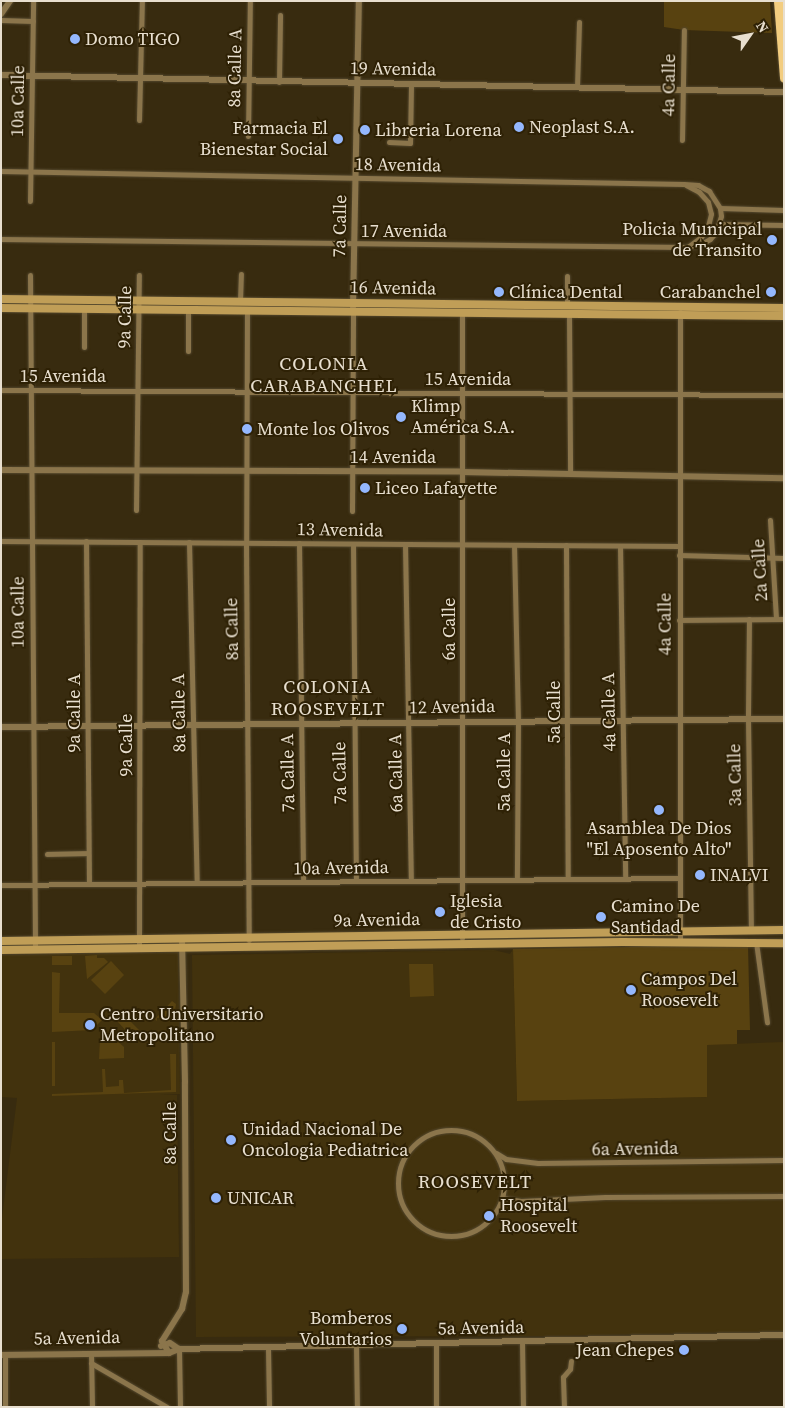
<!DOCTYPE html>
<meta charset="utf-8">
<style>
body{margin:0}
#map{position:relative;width:785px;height:1408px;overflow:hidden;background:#382b0f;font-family:"Source Serif 4",serif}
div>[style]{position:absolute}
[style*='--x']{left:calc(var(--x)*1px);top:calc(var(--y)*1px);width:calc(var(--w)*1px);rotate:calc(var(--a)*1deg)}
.built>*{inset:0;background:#42320d}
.green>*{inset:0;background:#584210}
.roads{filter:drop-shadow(0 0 1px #54482e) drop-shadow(0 0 1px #54482e)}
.minor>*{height:5px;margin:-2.5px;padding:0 2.5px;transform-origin:2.5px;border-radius:2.5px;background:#8b754b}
.minor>.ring{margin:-2.5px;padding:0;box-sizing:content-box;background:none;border:5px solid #8b754b;border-radius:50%}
.tertiary>*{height:6px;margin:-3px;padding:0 3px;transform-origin:3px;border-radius:3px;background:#8b754b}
.secondary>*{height:8px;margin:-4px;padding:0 4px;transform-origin:4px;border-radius:4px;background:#c09e57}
.trunk>*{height:9px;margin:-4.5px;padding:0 4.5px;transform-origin:4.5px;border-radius:4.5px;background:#f3cd7f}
.dots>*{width:14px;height:14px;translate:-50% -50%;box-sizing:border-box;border:2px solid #2e2105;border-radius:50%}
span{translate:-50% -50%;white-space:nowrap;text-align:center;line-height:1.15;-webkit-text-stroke:4px #2e2105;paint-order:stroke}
.poi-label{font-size:18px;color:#e8dfcf}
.left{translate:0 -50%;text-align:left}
.right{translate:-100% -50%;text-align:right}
.street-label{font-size:18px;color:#e8dfcf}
.neighbourhood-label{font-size:19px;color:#e8dfcf;letter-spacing:1px}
.frame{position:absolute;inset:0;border:2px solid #e8dfcf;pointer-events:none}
.north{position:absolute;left:725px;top:10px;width:50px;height:50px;-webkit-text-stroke:4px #2e2105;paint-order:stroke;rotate:57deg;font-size:14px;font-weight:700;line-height:20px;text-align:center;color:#e8dfcf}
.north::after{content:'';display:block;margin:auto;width:18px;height:22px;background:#e8dfcf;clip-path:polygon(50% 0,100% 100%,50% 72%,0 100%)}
</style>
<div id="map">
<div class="built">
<div style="clip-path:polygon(513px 949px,517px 1101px,707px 1097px,706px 1045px,784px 1042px,784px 1331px,540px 1336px,196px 1337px,192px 955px,494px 950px,510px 954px)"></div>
<div style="clip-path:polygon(178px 952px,180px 1094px,159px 1095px,177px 1095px,179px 1257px,1px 1259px,1px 1226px,17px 1098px,1px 1097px,1px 955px)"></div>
</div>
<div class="green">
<div style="clip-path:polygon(664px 1px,770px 1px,772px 33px,684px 30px,664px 27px)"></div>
<div style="clip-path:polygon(748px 945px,750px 1030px,737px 1030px,737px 1044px,707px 1045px,707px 1097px,517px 1101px,513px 949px)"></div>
<div style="clip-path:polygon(97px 955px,97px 958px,104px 958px,108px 962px,87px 979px,85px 956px)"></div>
<div style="clip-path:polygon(52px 956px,72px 956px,72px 965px,52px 965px)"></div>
<div style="clip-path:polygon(111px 961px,124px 975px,105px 994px,91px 980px)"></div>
<div style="clip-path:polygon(409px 964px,433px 964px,434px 996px,410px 997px)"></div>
<div style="clip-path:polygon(52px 972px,60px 973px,59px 1013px,94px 1013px,102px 1020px,92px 1030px,52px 1032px)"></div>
<div style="clip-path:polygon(172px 1001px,176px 1004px,175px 1010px,168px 1010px,166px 1017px,157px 1018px,157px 1021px,155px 1019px)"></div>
<div style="clip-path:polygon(124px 1015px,139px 1030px,137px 1033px,128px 1033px,118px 1022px)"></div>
<div style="clip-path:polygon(107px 1032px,124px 1047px,124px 1058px,99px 1059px,100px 1040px)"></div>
<div style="clip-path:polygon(52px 1042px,55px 1042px,55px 1086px,52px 1086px)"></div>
<div style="clip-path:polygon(170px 1054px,176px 1054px,176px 1092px,52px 1096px,52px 1094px,103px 1092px,102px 1069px,105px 1069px,106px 1087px,119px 1086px,119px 1080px,123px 1080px,124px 1093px,171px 1090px)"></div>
</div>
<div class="roads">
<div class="minor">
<div style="--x:1;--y:20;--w:32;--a:2"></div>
<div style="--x:279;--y:82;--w:67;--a:-89.1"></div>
<div style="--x:577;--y:87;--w:65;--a:-88.2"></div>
<div style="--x:139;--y:120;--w:119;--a:-88.6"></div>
<div style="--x:248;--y:136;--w:135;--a:-89.2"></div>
<div style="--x:682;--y:140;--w:110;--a:-89"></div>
<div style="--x:389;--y:142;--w:21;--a:3"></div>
<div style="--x:410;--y:143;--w:59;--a:-89"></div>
<div style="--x:1;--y:171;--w:683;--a:1.09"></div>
<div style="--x:684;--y:184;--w:14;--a:4"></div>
<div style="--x:698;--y:185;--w:13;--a:29"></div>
<div style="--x:709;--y:191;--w:20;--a:57"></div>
<div style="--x:720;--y:208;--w:8;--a:83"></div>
<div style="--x:721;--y:216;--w:17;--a:107"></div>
<div style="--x:716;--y:232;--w:9;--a:131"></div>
<div style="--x:710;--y:239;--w:13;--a:151"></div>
<div style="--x:699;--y:245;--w:13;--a:171"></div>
<div style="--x:686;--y:247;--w:685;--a:-179.33"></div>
<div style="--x:686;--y:185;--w:15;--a:28"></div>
<div style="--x:699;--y:192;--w:13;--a:48"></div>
<div style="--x:708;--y:202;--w:12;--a:76"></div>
<div style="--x:711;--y:214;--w:12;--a:104"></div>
<div style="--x:708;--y:226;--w:13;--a:122"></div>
<div style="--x:701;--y:237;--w:15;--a:143"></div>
<div style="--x:30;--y:201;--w:200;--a:-89.1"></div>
<div style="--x:720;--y:208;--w:64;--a:1.8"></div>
<div style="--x:719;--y:224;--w:65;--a:0.9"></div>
<div style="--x:30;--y:275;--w:674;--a:89.57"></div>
<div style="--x:240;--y:301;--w:27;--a:-88"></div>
<div style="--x:567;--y:305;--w:29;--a:-90"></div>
<div style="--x:247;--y:311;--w:232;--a:90.2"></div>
<div style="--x:246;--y:543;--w:397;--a:89.6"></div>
<div style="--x:680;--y:312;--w:630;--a:90"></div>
<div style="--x:462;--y:313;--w:625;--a:90"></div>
<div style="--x:569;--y:314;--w:160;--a:89.6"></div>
<div style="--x:84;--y:347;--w:38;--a:-90"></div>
<div style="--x:188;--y:351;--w:41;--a:-90"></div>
<div style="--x:1;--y:390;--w:783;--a:0.37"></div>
<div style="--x:136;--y:510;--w:235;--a:-89.3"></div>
<div style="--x:352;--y:511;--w:199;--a:-89.7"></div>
<div style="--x:770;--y:520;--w:99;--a:86.5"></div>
<div style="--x:1;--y:541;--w:677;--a:0.42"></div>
<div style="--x:86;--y:541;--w:343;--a:89.5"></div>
<div style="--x:189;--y:542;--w:341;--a:88.7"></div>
<div style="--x:299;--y:543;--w:339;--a:89.3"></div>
<div style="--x:353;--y:544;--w:337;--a:89.5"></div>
<div style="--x:405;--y:544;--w:337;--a:89"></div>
<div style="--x:514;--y:545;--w:176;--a:88.7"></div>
<div style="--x:518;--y:721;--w:159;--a:90.4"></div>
<div style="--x:566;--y:545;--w:334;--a:89.7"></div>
<div style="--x:620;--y:546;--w:333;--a:89.1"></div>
<div style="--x:679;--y:555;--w:105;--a:1.6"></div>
<div style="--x:749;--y:619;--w:100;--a:90.6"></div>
<div style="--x:748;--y:719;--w:211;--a:89.2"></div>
<div style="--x:679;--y:620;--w:105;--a:-0.5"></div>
<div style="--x:47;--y:854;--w:41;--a:-1.4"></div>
<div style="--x:1;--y:885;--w:679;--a:-0.59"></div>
<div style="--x:756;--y:942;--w:81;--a:82.2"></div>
<div style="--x:139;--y:948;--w:406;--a:-89.9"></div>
<div class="ring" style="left:398px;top:1130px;width:101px;height:101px"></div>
<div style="--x:496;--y:1153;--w:12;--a:31"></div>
<div style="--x:506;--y:1159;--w:32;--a:7"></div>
<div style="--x:538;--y:1163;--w:246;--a:-0.7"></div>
<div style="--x:502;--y:1198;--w:19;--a:9"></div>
<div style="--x:521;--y:1201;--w:84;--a:-2.7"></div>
<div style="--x:605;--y:1197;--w:179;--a:-0.3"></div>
<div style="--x:522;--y:1342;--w:65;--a:89.1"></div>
<div style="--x:356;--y:1346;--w:61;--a:89.1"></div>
<div style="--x:268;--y:1348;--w:59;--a:89"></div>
<div style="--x:179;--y:1349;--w:58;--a:89"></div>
<div style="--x:91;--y:1353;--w:54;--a:88.9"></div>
<div style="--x:5;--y:1355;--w:52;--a:90"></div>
<div style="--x:91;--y:1363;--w:88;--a:30.1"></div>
<div style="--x:436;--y:1407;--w:63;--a:-90"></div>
<div style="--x:564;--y:1407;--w:30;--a:-92"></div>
<div style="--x:563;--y:1377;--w:11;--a:-49"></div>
<div style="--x:570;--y:1369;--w:8;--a:-83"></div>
</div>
<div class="tertiary">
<div style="--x:1;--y:14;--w:16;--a:-55"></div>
<div style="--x:1;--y:75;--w:783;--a:1.24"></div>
<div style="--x:353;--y:307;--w:306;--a:-88.9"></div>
<div style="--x:1;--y:470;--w:461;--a:0.2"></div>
<div style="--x:462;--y:472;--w:322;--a:1.1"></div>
<div style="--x:1;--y:727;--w:783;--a:-0.59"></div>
<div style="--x:161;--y:1346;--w:9;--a:-18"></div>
<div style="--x:170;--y:1343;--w:11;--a:34"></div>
<div style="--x:169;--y:1353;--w:14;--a:-120"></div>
<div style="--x:162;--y:1341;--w:38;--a:-58"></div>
<div style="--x:182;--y:1309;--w:17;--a:-77"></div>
<div style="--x:186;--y:1292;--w:210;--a:-90.3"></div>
<div style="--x:185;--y:1082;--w:144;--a:-91.2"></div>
<div style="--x:1;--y:1355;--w:168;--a:-0.7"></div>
<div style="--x:169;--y:1353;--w:11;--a:-22"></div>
<div style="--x:179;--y:1349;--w:605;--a:-1.33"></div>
</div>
<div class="secondary">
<div style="--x:1;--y:299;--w:783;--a:0.66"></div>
<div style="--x:1;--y:308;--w:783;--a:0.59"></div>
<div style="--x:1;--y:941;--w:783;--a:-0.8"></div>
<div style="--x:1;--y:950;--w:621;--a:-0.74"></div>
<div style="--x:622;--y:942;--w:162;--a:0.4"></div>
</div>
<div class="trunk">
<div style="--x:778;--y:1;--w:77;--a:85.5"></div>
</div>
</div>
<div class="dots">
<div style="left:75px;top:39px;background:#94b7fd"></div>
<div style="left:519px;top:127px;background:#94b7fd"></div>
<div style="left:365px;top:130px;background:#94b7fd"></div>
<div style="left:338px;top:139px;background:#94b7fd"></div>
<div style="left:772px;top:240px;background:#94b7fd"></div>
<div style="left:499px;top:292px;background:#94b7fd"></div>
<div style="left:771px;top:292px;background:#94b7fd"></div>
<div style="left:401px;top:417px;background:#94b7fd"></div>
<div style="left:247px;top:429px;background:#94b7fd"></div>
<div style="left:365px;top:488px;background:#94b7fd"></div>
<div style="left:659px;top:810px;background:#94b7fd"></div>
<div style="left:700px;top:875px;background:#94b7fd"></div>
<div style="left:440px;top:912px;background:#94b7fd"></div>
<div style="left:601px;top:917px;background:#94b7fd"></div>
<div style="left:631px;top:990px;background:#94b7fd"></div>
<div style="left:90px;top:1025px;background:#94b7fd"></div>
<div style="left:231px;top:1140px;background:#94b7fd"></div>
<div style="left:216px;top:1198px;background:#94b7fd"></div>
<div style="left:489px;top:1216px;background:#94b7fd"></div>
<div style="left:402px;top:1329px;background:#94b7fd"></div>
<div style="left:684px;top:1350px;background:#94b7fd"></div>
</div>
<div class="poi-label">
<span class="left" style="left:85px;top:39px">Domo TIGO</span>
<span class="left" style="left:529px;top:127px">Neoplast S.A.</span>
<span class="right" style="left:328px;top:139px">Farmacia El<br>Bienestar Social</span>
<span class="left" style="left:375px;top:130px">Libreria Lorena</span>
<span class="right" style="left:762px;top:240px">Policia Municipal<br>de Transito</span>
<span class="left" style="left:509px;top:292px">Clínica Dental</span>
<span class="right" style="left:761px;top:292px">Carabanchel</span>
<span class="left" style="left:411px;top:417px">Klimp<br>América S.A.</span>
<span class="left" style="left:257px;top:429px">Monte los Olivos</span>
<span class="left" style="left:375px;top:488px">Liceo Lafayette</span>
<span style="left:659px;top:839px">Asamblea De Dios<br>"El Aposento Alto"</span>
<span class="left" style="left:710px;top:875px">INALVI</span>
<span class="left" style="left:450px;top:912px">Iglesia<br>de Cristo</span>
<span class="left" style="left:611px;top:917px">Camino De<br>Santidad</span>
<span class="left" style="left:641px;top:990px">Campos Del<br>Roosevelt</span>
<span class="left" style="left:100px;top:1025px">Centro Universitario<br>Metropolitano</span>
<span class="left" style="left:242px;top:1140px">Unidad Nacional De<br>Oncologia Pediatrica</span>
<span class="left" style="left:227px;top:1198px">UNICAR</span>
<span class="left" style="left:500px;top:1216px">Hospital<br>Roosevelt</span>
<span class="right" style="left:392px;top:1329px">Bomberos<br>Voluntarios</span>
<span class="right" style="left:674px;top:1350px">Jean Chepes</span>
</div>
<div class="street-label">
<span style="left:235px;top:68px;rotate:-89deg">8a Calle A</span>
<span style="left:393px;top:69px;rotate:1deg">19 Avenida</span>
<span style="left:669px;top:85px;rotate:-89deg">4a Calle</span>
<span style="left:18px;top:101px;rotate:-89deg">10a Calle</span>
<span style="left:398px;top:165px;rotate:1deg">18 Avenida</span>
<span style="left:340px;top:226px;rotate:-89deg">7a Calle</span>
<span style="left:404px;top:231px">17 Avenida</span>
<span style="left:393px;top:288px;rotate:1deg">16 Avenida</span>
<span style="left:125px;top:317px;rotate:-89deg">9a Calle</span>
<span style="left:63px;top:376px">15 Avenida</span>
<span style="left:468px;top:379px">15 Avenida</span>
<span style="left:393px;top:457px">14 Avenida</span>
<span style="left:340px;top:530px;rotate:1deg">13 Avenida</span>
<span style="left:760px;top:570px;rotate:-93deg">2a Calle</span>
<span style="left:18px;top:612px;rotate:-90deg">10a Calle</span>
<span style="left:665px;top:624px;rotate:-90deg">4a Calle</span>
<span style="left:232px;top:629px;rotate:-91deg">8a Calle</span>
<span style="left:449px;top:629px;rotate:-90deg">6a Calle</span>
<span style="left:452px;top:707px;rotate:-1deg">12 Avenida</span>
<span style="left:554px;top:712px;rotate:-90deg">5a Calle</span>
<span style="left:609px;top:712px;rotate:-91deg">4a Calle A</span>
<span style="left:74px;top:713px;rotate:-90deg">9a Calle A</span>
<span style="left:179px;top:713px;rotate:-91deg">8a Calle A</span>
<span style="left:126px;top:745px;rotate:-90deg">9a Calle</span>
<span style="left:504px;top:772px;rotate:-90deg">5a Calle A</span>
<span style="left:288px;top:773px;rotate:-91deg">7a Calle A</span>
<span style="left:340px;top:773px;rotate:-91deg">7a Calle</span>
<span style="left:396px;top:773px;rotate:-91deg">6a Calle A</span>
<span style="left:735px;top:775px;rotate:-91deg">3a Calle</span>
<span style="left:341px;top:868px;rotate:-1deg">10a Avenida</span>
<span style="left:377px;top:920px;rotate:-1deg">9a Avenida</span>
<span style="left:170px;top:1133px;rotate:-90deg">8a Calle</span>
<span style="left:635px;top:1149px;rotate:-1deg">6a Avenida</span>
<span style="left:481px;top:1328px;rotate:-1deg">5a Avenida</span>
<span style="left:77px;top:1338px;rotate:-1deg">5a Avenida</span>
</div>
<div class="neighbourhood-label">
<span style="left:324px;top:375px">COLONIA<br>CARABANCHEL</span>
<span style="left:328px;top:698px">COLONIA<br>ROOSEVELT</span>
<span style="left:475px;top:1182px">ROOSEVELT</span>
</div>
<div class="frame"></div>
<div class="north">N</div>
</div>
